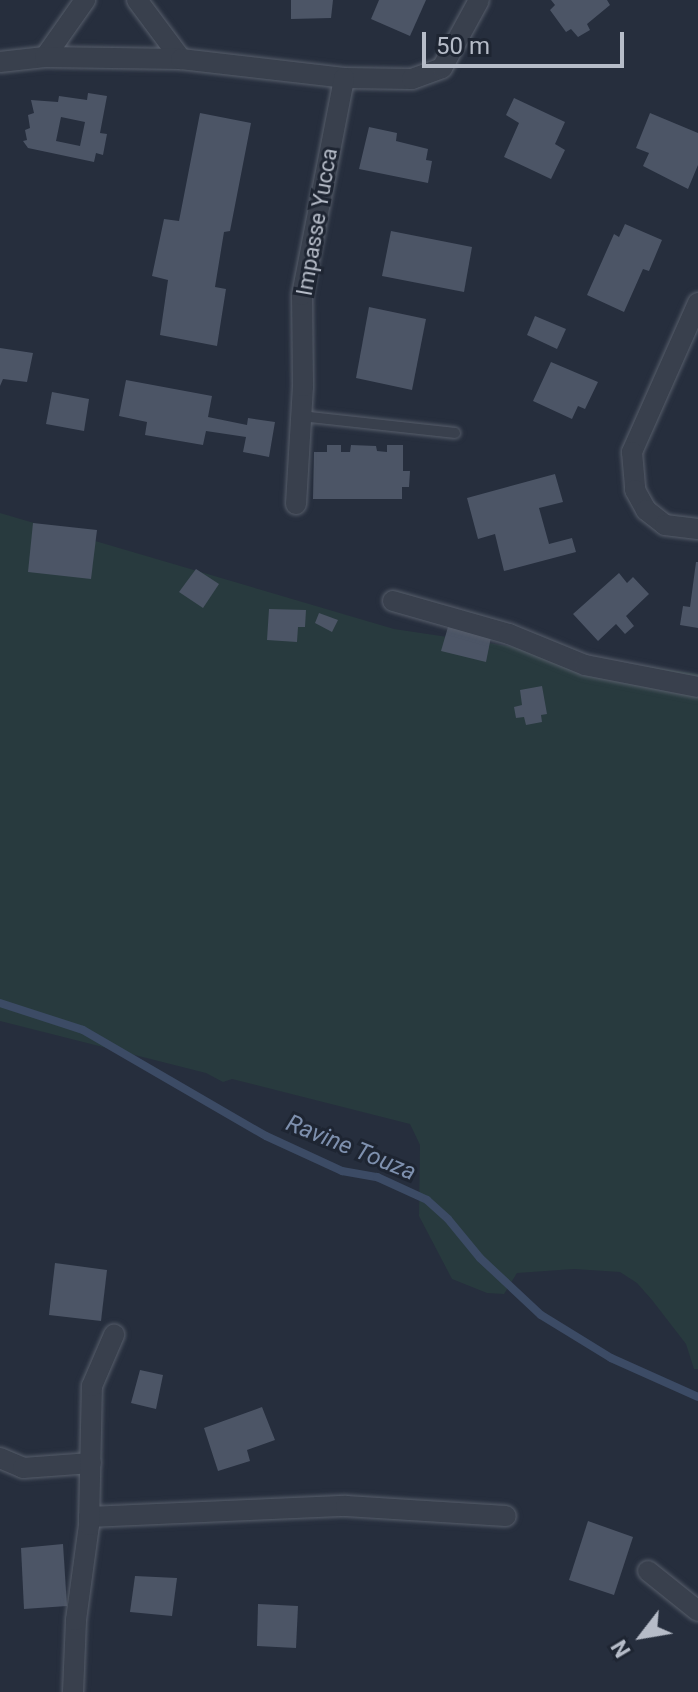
<!DOCTYPE html>
<style>
body{margin:0}
#map{position:relative;width:698px;height:1692px;overflow:hidden;background:#262e3d;font-family:Roboto,sans-serif}
div>[style]{position:absolute}
[style*='--x']{left:calc(var(--x)*1px);top:calc(var(--y)*1px);width:calc(var(--w)*1px);rotate:calc(var(--a)*1deg)}
.green>*{inset:0;background:#283a3e}
.stream>*{height:8px;margin:-4px;padding:0 4px;transform-origin:4px;border-radius:4px;background:#3c4b65}
.building>*{inset:0;background:#4c5566}
.roads{filter:drop-shadow(0 0 2px #575e6b) drop-shadow(0 0 2px #575e6b)}
.service>*{height:10px;margin:-5px;padding:0 5px;transform-origin:5px;border-radius:5px;background:#39404d}
.minor>*{height:20px;margin:-10px;padding:0 10px;transform-origin:10px;border-radius:10px;background:#39404d}
span{translate:-50% -50%;white-space:nowrap;text-align:center;line-height:1.15;-webkit-text-stroke:6px #1e2532;paint-order:stroke}
.street-label{font-size:22px;color:#b6bcc8}
.water-label{font-size:24px;color:#7e90ae;font-style:italic}
.north{position:absolute;left:602px;top:1596px;width:80px;height:80px;-webkit-text-stroke:6px #1e2532;paint-order:stroke;rotate:239deg;font-size:22px;font-weight:700;line-height:32px;text-align:center;color:#b6bcc8}
.north::after{content:'';display:block;margin:auto;width:28px;height:36px;background:#b6bcc8;clip-path:polygon(50% 0,100% 100%,50% 72%,0 100%)}
.scale{position:absolute;left:422px;top:32px;width:202px;height:36px;box-sizing:border-box;border:4px solid #b6bcc8;border-top:0;padding-left:10px;font-size:24px;line-height:28px;white-space:nowrap;color:#b6bcc8;-webkit-text-stroke:6px #1e2532;paint-order:stroke}
</style>
<div id="map">
<div class="green">
<div style="clip-path:polygon(0 513px,394px 629px,698px 674px,698px 1369px,694px 1369px,686px 1344px,652px 1300px,637px 1283px,620px 1272px,574px 1269px,517px 1273px,504px 1294px,487px 1293px,452px 1279px,419px 1216px,420px 1145px,410px 1124px,232px 1079px,223px 1082px,206px 1073px,0 1021px)"></div>
</div>
<div class="stream">
<div style="--x:0;--y:1003;--w:87;--a:18"></div>
<div style="--x:83;--y:1030;--w:211;--a:30.1"></div>
<div style="--x:266;--y:1136;--w:84;--a:24.7"></div>
<div style="--x:342;--y:1171;--w:36;--a:10"></div>
<div style="--x:377;--y:1177;--w:55;--a:24.7"></div>
<div style="--x:427;--y:1200;--w:28;--a:42"></div>
<div style="--x:448;--y:1219;--w:50;--a:50.6"></div>
<div style="--x:480;--y:1258;--w:83;--a:43.1"></div>
<div style="--x:541;--y:1315;--w:82;--a:31.6"></div>
<div style="--x:611;--y:1358;--w:95;--a:24.1"></div>
</div>
<div class="building">
<div style="clip-path:polygon(291px 0,333px 0,331px 18px,291px 19px)"></div>
<div style="clip-path:polygon(379px 0,426px 0,410px 36px,371px 19px)"></div>
<div style="clip-path:polygon(551px 0,607px 0,610px 5px,587px 24px,590px 30px,578px 37px,571px 29px,566px 32px,550px 10px,555px 5px)"></div>
<div style="clip-path:polygon(evenodd,88px 93px,107px 96px,100px 133px,107px 134px,103px 155px,96px 153px,94px 162px,28px 148px,23px 141px,27px 140px,25px 130px,30px 128px,28px 115px,34px 113px,31px 100px,58px 102px,59px 96px,87px 100px,88px 93px,61px 117px,85px 122px,80px 146px,56px 141px,61px 117px)"></div>
<div style="clip-path:polygon(514px 98px,565px 122px,555px 144px,565px 150px,551px 179px,504px 157px,519px 123px,506px 115px)"></div>
<div style="clip-path:polygon(200px 113px,251px 123px,230px 231px,224px 232px,215px 287px,226px 289px,217px 346px,160px 335px,168px 280px,152px 276px,164px 219px,179px 221px)"></div>
<div style="clip-path:polygon(650px 113px,698px 133px,698px 165px,688px 189px,643px 166px,649px 153px,636px 148px)"></div>
<div style="clip-path:polygon(369px 127px,397px 133px,396px 141px,428px 149px,426px 160px,432px 161px,428px 183px,359px 169px)"></div>
<div style="clip-path:polygon(625px 224px,662px 240px,649px 271px,643px 269px,624px 312px,587px 295px,614px 234px,619px 237px)"></div>
<div style="clip-path:polygon(391px 231px,472px 247px,464px 292px,382px 276px)"></div>
<div style="clip-path:polygon(369px 307px,426px 319px,412px 390px,356px 378px)"></div>
<div style="clip-path:polygon(535px 316px,566px 329px,557px 349px,527px 335px)"></div>
<div style="clip-path:polygon(0 348px,33px 353px,27px 382px,3px 379px,0 386px)"></div>
<div style="clip-path:polygon(551px 362px,598px 382px,585px 409px,578px 406px,572px 419px,533px 401px)"></div>
<div style="clip-path:polygon(126px 380px,212px 396px,208px 417px,247px 425px,248px 418px,275px 422px,269px 457px,243px 452px,246px 437px,206px 431px,203px 445px,145px 435px,147px 422px,119px 416px)"></div>
<div style="clip-path:polygon(52px 392px,89px 399px,84px 431px,46px 424px)"></div>
<div style="clip-path:polygon(327px 445px,341px 445px,341px 452px,350px 452px,351px 445px,376px 446px,377px 451px,387px 452px,387px 445px,403px 445px,403px 471px,410px 471px,409px 487px,402px 487px,402px 499px,313px 499px,314px 452px,327px 452px)"></div>
<div style="clip-path:polygon(555px 474px,563px 502px,539px 508px,549px 544px,572px 538px,576px 552px,504px 571px,495px 534px,478px 539px,467px 498px)"></div>
<div style="clip-path:polygon(33px 523px,97px 530px,91px 579px,28px 572px)"></div>
<div style="clip-path:polygon(696px 562px,698px 562px,698px 628px,680px 625px,683px 606px,690px 607px)"></div>
<div style="clip-path:polygon(196px 569px,219px 584px,203px 608px,179px 592px)"></div>
<div style="clip-path:polygon(619px 573px,627px 583px,633px 577px,649px 594px,626px 616px,634px 626px,625px 634px,616px 624px,598px 641px,573px 614px)"></div>
<div style="clip-path:polygon(269px 609px,306px 610px,305px 627px,298px 627px,297px 642px,267px 640px)"></div>
<div style="clip-path:polygon(319px 613px,338px 620px,332px 632px,315px 623px)"></div>
<div style="clip-path:polygon(448px 627px,491px 637px,486px 662px,441px 651px)"></div>
<div style="clip-path:polygon(542px 686px,547px 714px,541px 715px,542px 722px,526px 725px,524px 717px,516px 718px,514px 707px,522px 705px,520px 690px)"></div>
<div style="clip-path:polygon(55px 1263px,107px 1270px,101px 1321px,49px 1315px)"></div>
<div style="clip-path:polygon(140px 1370px,163px 1375px,156px 1409px,131px 1403px)"></div>
<div style="clip-path:polygon(262px 1407px,275px 1440px,247px 1450px,250px 1461px,218px 1471px,204px 1428px)"></div>
<div style="clip-path:polygon(588px 1521px,633px 1537px,614px 1595px,569px 1580px)"></div>
<div style="clip-path:polygon(63px 1544px,67px 1606px,24px 1609px,21px 1548px)"></div>
<div style="clip-path:polygon(135px 1576px,177px 1578px,172px 1616px,130px 1612px)"></div>
<div style="clip-path:polygon(258px 1604px,298px 1606px,296px 1648px,257px 1646px)"></div>
</div>
<div class="roads">
<div class="service">
<div style="--x:301;--y:416;--w:155;--a:6.3"></div>
</div>
<div class="minor">
<div style="--x:137;--y:0;--w:74;--a:53.3"></div>
<div style="--x:45;--y:57;--w:70;--a:-54.9"></div>
<div style="--x:0;--y:62;--w:45;--a:-6.3"></div>
<div style="--x:45;--y:57;--w:136;--a:0.8"></div>
<div style="--x:181;--y:59;--w:164;--a:6.6"></div>
<div style="--x:344;--y:78;--w:68;--a:0.8"></div>
<div style="--x:412;--y:79;--w:32;--a:-20"></div>
<div style="--x:442;--y:68;--w:77;--a:-61.4"></div>
<div style="--x:698;--y:303;--w:163;--a:113.9"></div>
<div style="--x:632;--y:452;--w:38;--a:85"></div>
<div style="--x:635;--y:490;--w:23;--a:61"></div>
<div style="--x:646;--y:510;--w:24;--a:38"></div>
<div style="--x:665;--y:525;--w:33;--a:7"></div>
<div style="--x:296;--y:504;--w:118;--a:-86.6"></div>
<div style="--x:303;--y:386;--w:91;--a:-90.6"></div>
<div style="--x:302;--y:295;--w:221;--a:-79"></div>
<div style="--x:393;--y:601;--w:121;--a:15.9"></div>
<div style="--x:509;--y:634;--w:82;--a:22.2"></div>
<div style="--x:585;--y:665;--w:115;--a:11"></div>
<div style="--x:0;--y:1458;--w:25;--a:23"></div>
<div style="--x:23;--y:1468;--w:68;--a:-4.2"></div>
<div style="--x:89;--y:1517;--w:257;--a:-2.5"></div>
<div style="--x:346;--y:1506;--w:160;--a:3.6"></div>
<div style="--x:648;--y:1571;--w:64;--a:38.7"></div>
<div style="--x:73;--y:1692;--w:72;--a:-87.6"></div>
<div style="--x:76;--y:1620;--w:96;--a:-82.2"></div>
<div style="--x:89;--y:1525;--w:139;--a:-88.8"></div>
<div style="--x:92;--y:1386;--w:56;--a:-66.7"></div>
</div>
</div>
<div class="street-label">
<span style="left:317px;top:222px;rotate:-80deg">Impasse Yucca</span>
</div>
<div class="water-label">
<span style="left:351px;top:1148px;rotate:22deg">Ravine Touza</span>
</div>
<div class="north">N</div>
<div class="scale">50 m</div>
</div>
